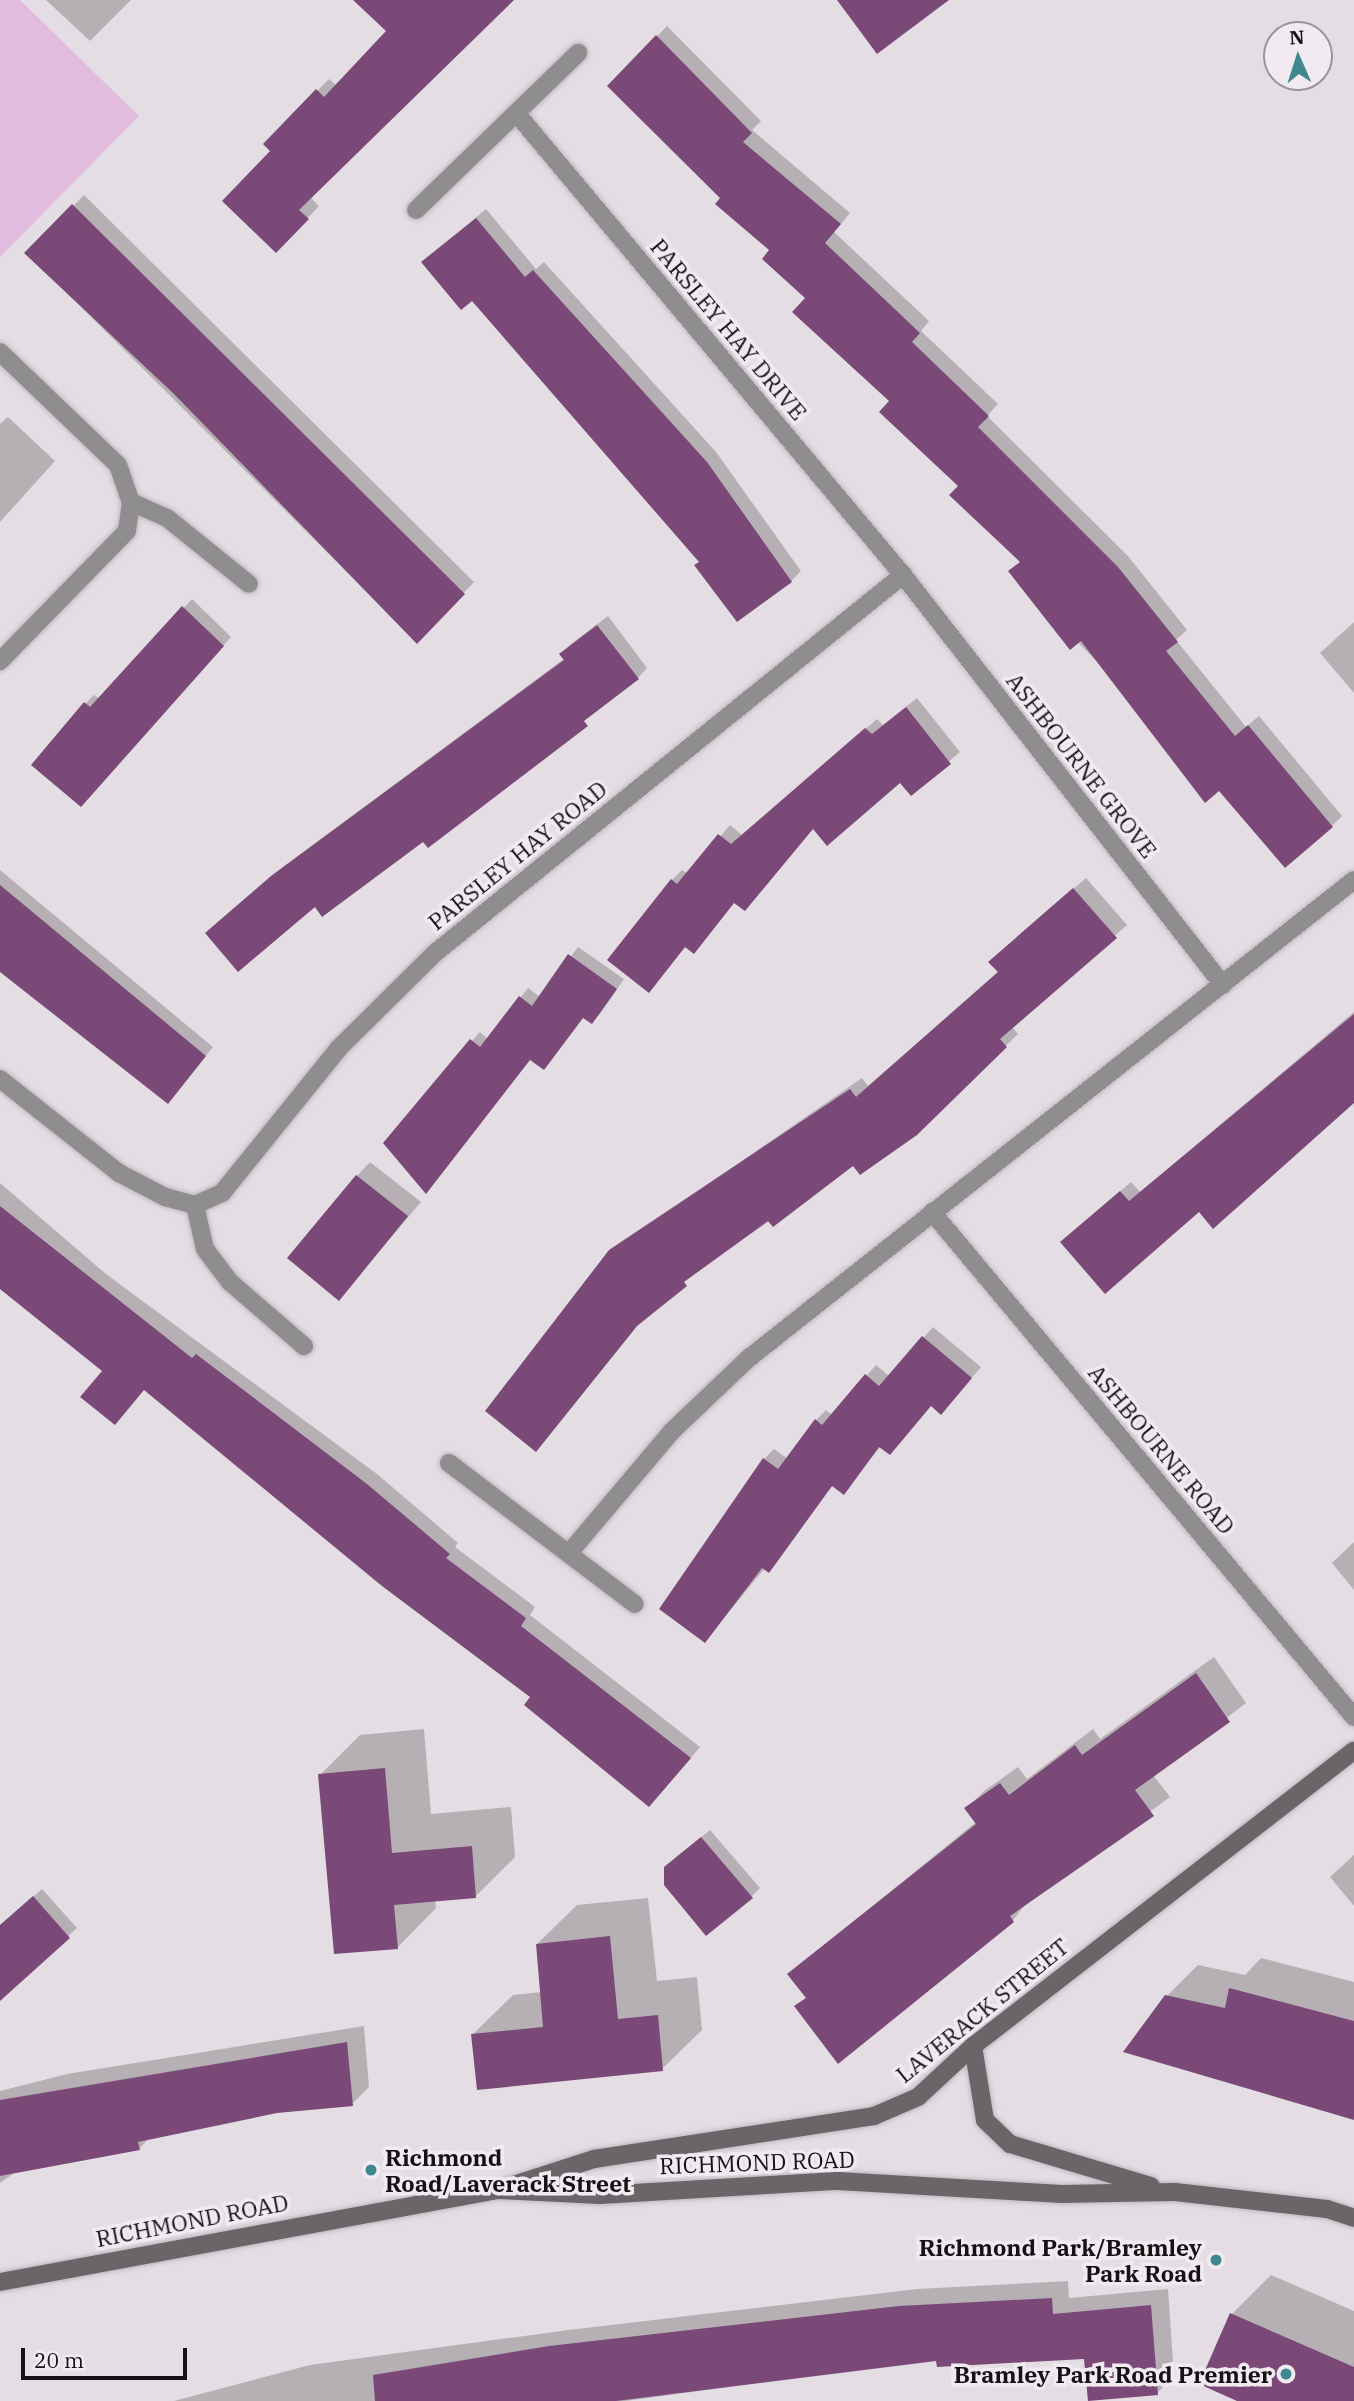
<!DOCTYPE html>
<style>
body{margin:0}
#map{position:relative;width:1354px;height:2401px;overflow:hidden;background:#e4dde3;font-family:"IBM Plex Serif",serif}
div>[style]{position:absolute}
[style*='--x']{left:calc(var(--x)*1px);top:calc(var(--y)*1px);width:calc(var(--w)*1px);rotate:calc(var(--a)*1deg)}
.green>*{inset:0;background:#e1bcde}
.shadow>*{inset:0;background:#0003}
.building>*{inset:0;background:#7a4977}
.roads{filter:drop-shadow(0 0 2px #bfb8be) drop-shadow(0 0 2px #bfb8be)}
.street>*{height:18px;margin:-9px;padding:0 9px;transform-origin:9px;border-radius:9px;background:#8f8d8f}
.secondary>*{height:18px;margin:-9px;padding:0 9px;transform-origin:9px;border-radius:9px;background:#696569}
.dots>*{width:19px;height:19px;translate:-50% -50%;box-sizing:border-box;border:4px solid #f1eaf0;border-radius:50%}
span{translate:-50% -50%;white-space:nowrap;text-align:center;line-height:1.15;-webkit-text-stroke:7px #f1eaf0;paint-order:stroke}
.street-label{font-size:23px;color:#141214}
.poi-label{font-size:23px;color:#141214;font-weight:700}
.left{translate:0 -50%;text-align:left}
.right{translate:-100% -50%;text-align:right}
.north{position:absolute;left:1263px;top:21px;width:70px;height:70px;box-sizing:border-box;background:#f1eaf0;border:2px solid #999498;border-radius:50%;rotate:357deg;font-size:19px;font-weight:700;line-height:28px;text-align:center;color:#141214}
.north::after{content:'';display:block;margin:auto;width:24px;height:32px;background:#40888d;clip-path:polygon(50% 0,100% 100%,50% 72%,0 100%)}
.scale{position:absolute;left:21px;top:2348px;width:166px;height:32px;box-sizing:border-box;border:4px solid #141214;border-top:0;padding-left:9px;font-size:21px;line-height:24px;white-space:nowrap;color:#141214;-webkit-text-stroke:5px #f1eaf0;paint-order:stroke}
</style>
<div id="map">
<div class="green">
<div style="clip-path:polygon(0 0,20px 0,139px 116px,0 257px)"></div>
</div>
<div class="shadow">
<div style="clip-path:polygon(46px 0,131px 0,90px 41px)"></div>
<div style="clip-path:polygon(390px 0,512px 0,310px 197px,319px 206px,276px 251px,273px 151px,265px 144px,329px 79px,337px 86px,389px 31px)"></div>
<div style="clip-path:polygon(667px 26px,761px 121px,752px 130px,850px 213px,834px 232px,929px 321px,921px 331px,998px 404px,987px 416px,1128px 556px,1187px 630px,1176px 640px,1246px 727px,1259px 716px,1342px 816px,1332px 826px,1219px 788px,1010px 572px,1022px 560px,772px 250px,609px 86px)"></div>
<div style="clip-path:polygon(84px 195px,474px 582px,417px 642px,27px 253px)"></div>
<div style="clip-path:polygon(486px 209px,536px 269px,544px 262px,716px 452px,801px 571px,791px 581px,700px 561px,434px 253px)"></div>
<div style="clip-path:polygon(8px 417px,55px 461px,0 522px,0 424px)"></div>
<div style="clip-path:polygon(192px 599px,231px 637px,89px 796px,34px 765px,86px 703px,94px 695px,100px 699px)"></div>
<div style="clip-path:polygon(608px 616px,647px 668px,638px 678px,424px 840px,315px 905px,217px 923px,283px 867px,565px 658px,561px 654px,571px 644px)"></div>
<div style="clip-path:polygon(1354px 622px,1354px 693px,1320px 653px)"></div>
<div style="clip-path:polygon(917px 698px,960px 752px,911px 793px,901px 780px,814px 828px,686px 946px,649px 991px,672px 880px,682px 870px,688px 874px,730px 825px,742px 835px,877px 719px,883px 725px)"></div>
<div style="clip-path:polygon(0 870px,213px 1047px,168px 1102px,0 970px)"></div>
<div style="clip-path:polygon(1086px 878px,1127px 925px,1012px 1027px,1018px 1034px,916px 1134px,854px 1163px,696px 1271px,643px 1319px,536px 1449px,611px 1251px,862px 1078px,868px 1086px,999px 971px,1003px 950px)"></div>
<div style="clip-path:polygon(578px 947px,624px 979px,600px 1014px,592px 1022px,584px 1016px,544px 1068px,531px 1058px,434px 1183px,472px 1041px,480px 1032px,488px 1039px,528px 988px,540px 997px)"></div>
<div style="clip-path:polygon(1354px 1012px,1354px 1093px,1199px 1210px,1072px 1233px,1131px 1182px,1140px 1192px)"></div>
<div style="clip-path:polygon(370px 1162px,421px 1202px,339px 1299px,357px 1176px)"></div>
<div style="clip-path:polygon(0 1183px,106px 1274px,377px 1474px,458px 1543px,455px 1547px,535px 1607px,530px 1615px,700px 1747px,659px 1795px,145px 1389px,104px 1371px,0 1286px)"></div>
<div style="clip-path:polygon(933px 1327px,981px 1367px,951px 1402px,932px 1404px,881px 1446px,843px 1493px,833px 1485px,705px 1641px,764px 1459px,774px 1449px,788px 1459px,816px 1420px,826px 1410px,832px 1415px,876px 1365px,889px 1376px)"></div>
<div style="clip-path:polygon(1354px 1542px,1354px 1590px,1332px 1563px)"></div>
<div style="clip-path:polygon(1214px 1657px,1246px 1703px,1153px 1775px,1170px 1797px,1028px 1901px,1013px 1920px,838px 2061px,797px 2007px,807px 1997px,789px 1974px,976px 1822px,967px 1808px,984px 1791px,1018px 1767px,1027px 1779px,1093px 1729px,1100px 1739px)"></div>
<div style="clip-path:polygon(424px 1729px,431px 1814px,511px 1807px,515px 1857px,476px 1896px,435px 1899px,436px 1908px,397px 1948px,320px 1775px,360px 1735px)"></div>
<div style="clip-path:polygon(710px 1830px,760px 1888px,751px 1897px,674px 1859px)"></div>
<div style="clip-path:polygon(1354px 1855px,1354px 1906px,1330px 1877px)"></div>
<div style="clip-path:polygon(42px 1889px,77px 1928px,0 1998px,0 1926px)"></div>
<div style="clip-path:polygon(648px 1898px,657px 1981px,697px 1977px,702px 2030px,662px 2069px,473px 2034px,513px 1995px,542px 1992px,537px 1944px,577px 1905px)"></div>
<div style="clip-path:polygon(1261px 1958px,1354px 1982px,1354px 2118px,1167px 1996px,1198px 1965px,1245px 1975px)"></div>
<div style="clip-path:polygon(364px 2026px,369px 2087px,352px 2104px,277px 2111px,149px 2138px,139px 2149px,17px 2171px,0 2183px,0 2091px,67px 2074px)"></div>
<div style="clip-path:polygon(1271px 2275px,1354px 2311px,1354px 2401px,1242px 2401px,1232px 2314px)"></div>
<div style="clip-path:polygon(1068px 2281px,1069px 2298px,1168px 2289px,1174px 2376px,1157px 2393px,1086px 2357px,938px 2359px,625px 2401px,174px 2401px,310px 2365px,568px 2330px,917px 2289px)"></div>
</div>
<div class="building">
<div style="clip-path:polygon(353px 0,514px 0,299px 210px,309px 219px,276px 253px,222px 201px,270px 151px,263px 144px,316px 89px,324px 97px,386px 31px)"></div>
<div style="clip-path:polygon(837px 0,949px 0,877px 54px)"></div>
<div style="clip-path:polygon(656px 35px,752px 133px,743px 142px,841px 224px,825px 243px,920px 333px,912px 342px,989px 416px,978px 427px,1118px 567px,1178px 642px,1166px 651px,1235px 736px,1248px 725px,1333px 827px,1285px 868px,1219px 791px,1205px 803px,1081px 641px,1070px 650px,1008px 571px,1020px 562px,949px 495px,958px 486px,879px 412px,889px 401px,792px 312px,805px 298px,762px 259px,769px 250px,715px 204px,720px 198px,607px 86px)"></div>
<div style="clip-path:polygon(72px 204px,465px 594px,417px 644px,174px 394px,24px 253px)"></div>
<div style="clip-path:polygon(476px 218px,525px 277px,533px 270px,707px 462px,792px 582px,737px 622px,694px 565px,699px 562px,472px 301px,461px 310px,421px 262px)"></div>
<div style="clip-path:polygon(182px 606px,224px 646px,81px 807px,31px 765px,84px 702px,90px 707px)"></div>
<div style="clip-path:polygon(597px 625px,639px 679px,584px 721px,588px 726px,428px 848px,423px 842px,322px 917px,315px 907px,238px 972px,205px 933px,271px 876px,564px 660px,559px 654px)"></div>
<div style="clip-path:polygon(906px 707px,951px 764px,911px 796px,900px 783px,827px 846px,813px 829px,745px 911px,734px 903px,694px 954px,685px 947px,649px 993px,607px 960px,671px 879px,677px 884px,718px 834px,731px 844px,865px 728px,872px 734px)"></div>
<div style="clip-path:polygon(0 885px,206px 1056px,168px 1104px,0 972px)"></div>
<div style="clip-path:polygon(1073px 888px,1117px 938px,1000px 1039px,1007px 1047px,917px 1135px,860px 1175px,853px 1166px,773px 1227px,768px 1221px,684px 1282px,687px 1286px,637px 1326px,536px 1452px,485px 1411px,609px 1250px,850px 1089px,856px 1097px,998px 972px,988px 962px)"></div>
<div style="clip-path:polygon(568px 954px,617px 989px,592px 1024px,583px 1018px,544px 1070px,530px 1060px,426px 1194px,383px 1143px,470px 1039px,480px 1047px,519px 996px,532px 1006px)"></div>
<div style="clip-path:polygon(1354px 1014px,1354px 1103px,1213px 1229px,1199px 1212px,1105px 1294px,1060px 1242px,1120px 1191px,1129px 1201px)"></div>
<div style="clip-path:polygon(356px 1175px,408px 1216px,339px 1301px,287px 1258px)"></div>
<div style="clip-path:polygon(0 1206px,192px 1358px,196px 1354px,367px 1484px,450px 1554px,446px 1558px,526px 1618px,521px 1626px,691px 1758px,649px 1807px,524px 1705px,530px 1697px,382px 1586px,144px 1390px,115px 1425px,80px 1397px,102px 1371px,0 1289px)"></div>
<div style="clip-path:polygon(922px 1336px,972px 1378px,941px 1415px,931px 1406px,890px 1455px,879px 1447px,844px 1495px,832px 1486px,769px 1573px,762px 1568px,705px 1643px,659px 1609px,763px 1458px,778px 1469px,815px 1419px,822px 1425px,865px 1374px,879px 1386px)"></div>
<div style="clip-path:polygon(1196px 1673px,1230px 1722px,1135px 1790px,1154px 1816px,1010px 1916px,1014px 1922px,838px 2064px,794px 2006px,806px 1998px,787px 1974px,976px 1824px,964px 1808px,1000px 1783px,1009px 1795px,1075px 1745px,1082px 1755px)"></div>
<div style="clip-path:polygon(385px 1768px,392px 1853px,472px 1846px,476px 1898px,394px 1905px,398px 1949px,334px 1954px,318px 1774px)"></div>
<div style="clip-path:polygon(701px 1837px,753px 1898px,706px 1936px,664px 1885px,664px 1867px)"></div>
<div style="clip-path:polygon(33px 1896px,70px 1938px,0 2001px,0 1925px)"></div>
<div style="clip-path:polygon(610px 1936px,618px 2019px,658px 2015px,663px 2071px,477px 2090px,471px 2034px,543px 2027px,536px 1944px)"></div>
<div style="clip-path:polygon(1229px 1988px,1354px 2021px,1354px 2120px,1123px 2052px,1165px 1995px,1225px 2008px)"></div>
<div style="clip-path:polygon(347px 2042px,353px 2106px,277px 2113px,138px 2142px,140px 2150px,0 2176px,0 2100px)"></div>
<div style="clip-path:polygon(1052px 2298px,1053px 2314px,1151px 2305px,1158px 2395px,1088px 2401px,1084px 2359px,937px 2367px,936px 2361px,616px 2401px,375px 2401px,373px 2375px,549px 2346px,899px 2306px)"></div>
<div style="clip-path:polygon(1230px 2313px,1354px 2367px,1354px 2401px,1237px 2401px,1199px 2384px)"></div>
</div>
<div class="roads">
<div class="street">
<div style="--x:517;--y:114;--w:601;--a:50.06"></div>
<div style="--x:903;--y:575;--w:520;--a:52.03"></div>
<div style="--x:416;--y:210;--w:226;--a:-44.1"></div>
<div style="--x:0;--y:352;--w:163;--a:43.8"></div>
<div style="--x:118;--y:465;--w:39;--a:71"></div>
<div style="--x:131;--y:502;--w:29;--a:98"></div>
<div style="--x:127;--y:531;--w:182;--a:134.3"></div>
<div style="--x:131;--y:502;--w:39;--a:24"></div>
<div style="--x:167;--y:518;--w:105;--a:38.8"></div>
<div style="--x:0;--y:1079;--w:152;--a:38.3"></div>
<div style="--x:119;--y:1173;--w:52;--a:27.6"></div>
<div style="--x:165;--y:1197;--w:31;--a:15"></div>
<div style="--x:195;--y:1205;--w:30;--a:-24"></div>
<div style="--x:222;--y:1193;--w:186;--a:-51.1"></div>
<div style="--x:339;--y:1048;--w:135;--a:-44.7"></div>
<div style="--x:435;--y:953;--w:602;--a:-38.93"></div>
<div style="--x:195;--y:1205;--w:45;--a:77.2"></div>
<div style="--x:205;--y:1249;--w:41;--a:52.9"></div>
<div style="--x:230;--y:1282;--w:98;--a:40.9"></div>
<div style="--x:932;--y:1212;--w:658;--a:50.12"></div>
<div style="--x:449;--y:1463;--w:233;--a:37.2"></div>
<div style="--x:569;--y:1553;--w:160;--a:-49.8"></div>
<div style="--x:672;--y:1431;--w:106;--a:-43.5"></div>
<div style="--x:749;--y:1358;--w:771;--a:-38.31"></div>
</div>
<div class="secondary">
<div style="--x:973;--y:2046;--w:75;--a:80.8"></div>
<div style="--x:985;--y:2120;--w:35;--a:44"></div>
<div style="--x:1010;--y:2144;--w:147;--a:16.6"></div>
<div style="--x:507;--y:2187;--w:91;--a:-17.8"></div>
<div style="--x:594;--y:2159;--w:283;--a:-8.7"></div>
<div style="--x:874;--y:2116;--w:48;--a:-23.4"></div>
<div style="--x:918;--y:2097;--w:75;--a:-42.8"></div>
<div style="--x:973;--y:2046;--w:482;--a:-37.8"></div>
<div style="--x:0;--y:2282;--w:505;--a:-10.49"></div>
<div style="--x:497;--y:2190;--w:103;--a:2.8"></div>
<div style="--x:600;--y:2195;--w:238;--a:-3.4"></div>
<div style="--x:838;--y:2181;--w:224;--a:3.3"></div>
<div style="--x:1062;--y:2194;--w:113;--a:-1"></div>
<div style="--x:1175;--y:2192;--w:153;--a:6.4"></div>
<div style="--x:1327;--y:2209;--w:28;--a:18"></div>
</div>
</div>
<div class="dots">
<div style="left:371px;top:2170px;background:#40888d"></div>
<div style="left:1216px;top:2260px;background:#40888d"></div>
<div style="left:1286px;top:2374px;background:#40888d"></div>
</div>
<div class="street-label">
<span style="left:729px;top:329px;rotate:50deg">PARSLEY HAY DRIVE</span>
<span style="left:1082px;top:765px;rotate:52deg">ASHBOURNE GROVE</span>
<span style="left:517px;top:855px;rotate:-39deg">PARSLEY HAY ROAD</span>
<span style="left:1162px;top:1449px;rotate:50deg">ASHBOURNE ROAD</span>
<span style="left:982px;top:2010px;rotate:-39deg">LAVERACK STREET</span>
<span style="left:757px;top:2162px;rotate:-2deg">RICHMOND ROAD</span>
<span style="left:192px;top:2220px;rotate:-11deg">RICHMOND ROAD</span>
</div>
<div class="poi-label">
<span class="left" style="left:385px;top:2170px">Richmond<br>Road/Laverack Street</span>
<span class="right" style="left:1202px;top:2260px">Richmond Park/Bramley<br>Park Road</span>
<span class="right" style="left:1272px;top:2374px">Bramley Park Road Premier</span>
</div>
<div class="north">N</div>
<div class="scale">20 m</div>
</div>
